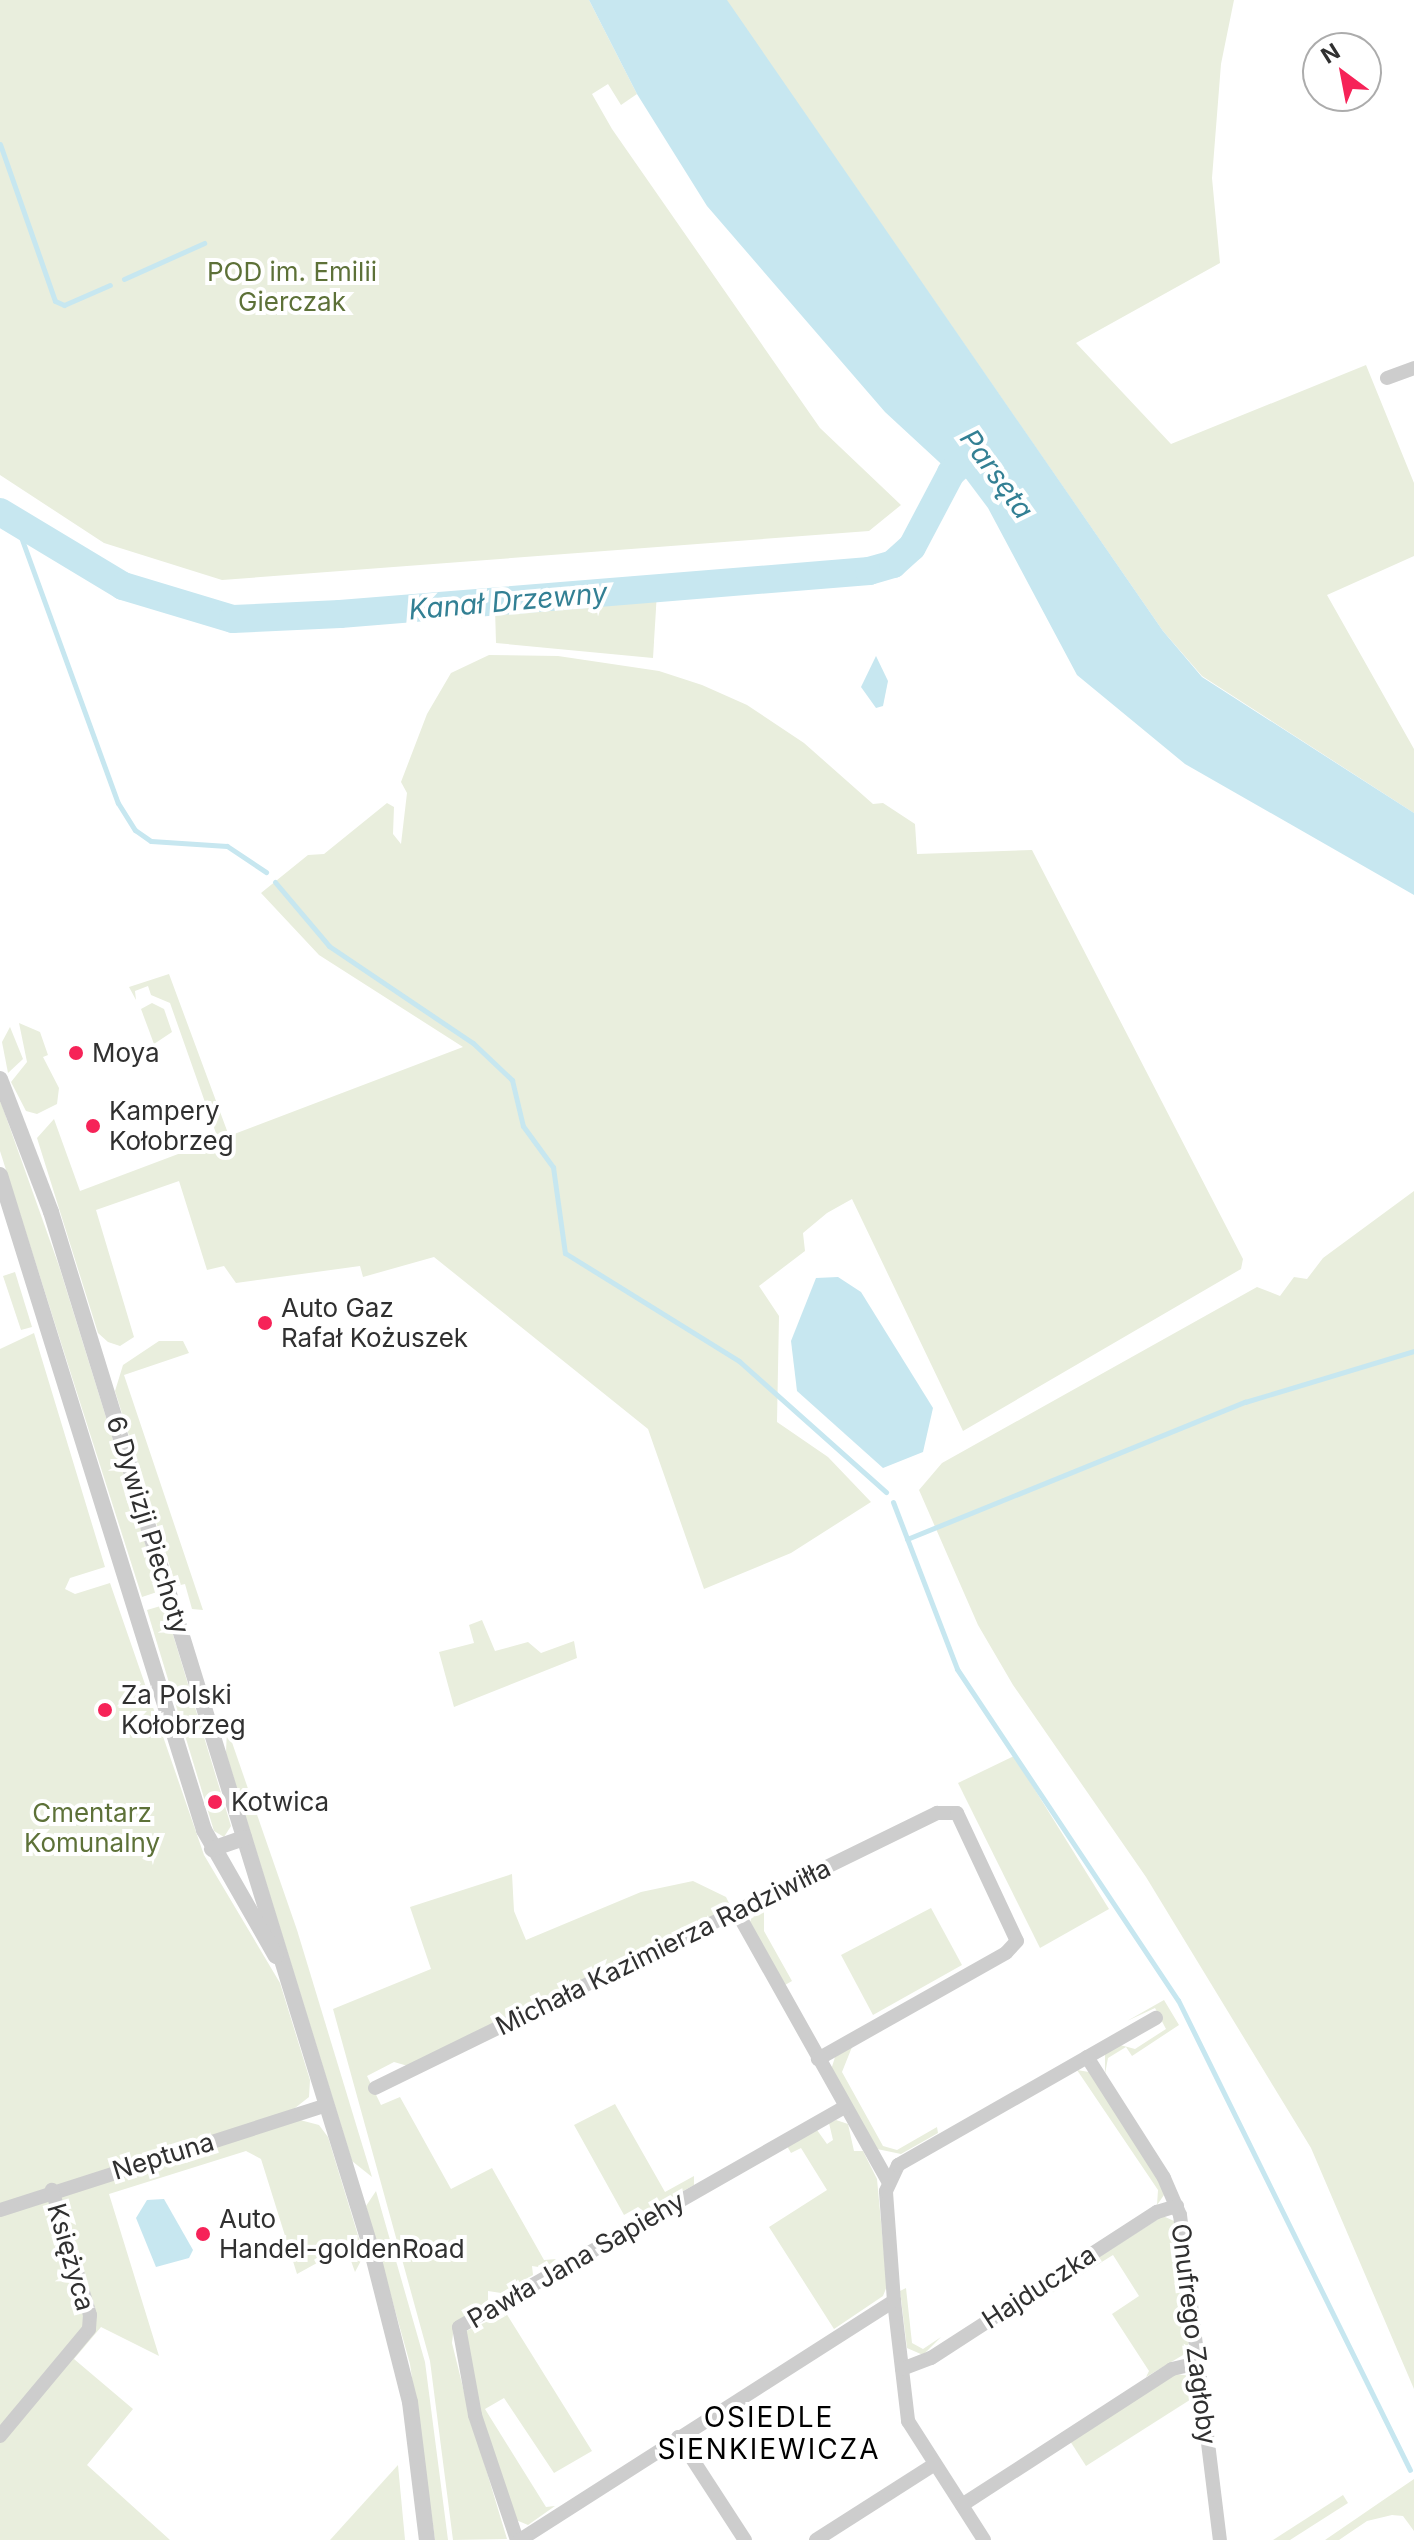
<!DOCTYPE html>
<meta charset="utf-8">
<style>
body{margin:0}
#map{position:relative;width:1414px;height:2540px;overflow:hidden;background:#fff;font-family:Inter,sans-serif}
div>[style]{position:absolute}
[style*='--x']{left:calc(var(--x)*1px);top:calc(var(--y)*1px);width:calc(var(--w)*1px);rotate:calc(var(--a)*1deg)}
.green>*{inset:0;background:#e9eedd}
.water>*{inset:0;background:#c7e7f0}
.stream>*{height:5px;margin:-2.5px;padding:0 2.5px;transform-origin:2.5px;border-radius:2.5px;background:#c7e7f0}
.river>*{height:28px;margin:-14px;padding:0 14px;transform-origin:14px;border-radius:14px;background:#c7e7f0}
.minor>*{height:14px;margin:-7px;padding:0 7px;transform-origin:7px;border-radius:7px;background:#cdcdcd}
.tertiary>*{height:16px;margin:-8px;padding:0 8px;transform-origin:8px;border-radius:8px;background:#cdcdcd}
.dots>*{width:22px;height:22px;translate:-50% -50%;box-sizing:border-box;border:4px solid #fff;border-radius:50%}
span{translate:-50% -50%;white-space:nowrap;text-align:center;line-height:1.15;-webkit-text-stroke:8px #fff;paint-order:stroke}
.park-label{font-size:26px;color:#5d7138}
.poi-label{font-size:26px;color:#303030}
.left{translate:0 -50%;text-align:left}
.street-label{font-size:26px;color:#303030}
.water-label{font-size:28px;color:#338094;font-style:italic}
.neighbourhood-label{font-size:28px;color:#000;letter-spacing:2px}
.north{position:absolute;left:1302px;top:32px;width:80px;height:80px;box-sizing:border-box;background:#fff;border:2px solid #acacac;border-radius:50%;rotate:328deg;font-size:22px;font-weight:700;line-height:32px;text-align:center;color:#303030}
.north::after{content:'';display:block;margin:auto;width:28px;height:36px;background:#f62358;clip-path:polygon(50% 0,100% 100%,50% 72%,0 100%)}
</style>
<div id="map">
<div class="green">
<div style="clip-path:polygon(0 0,589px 0,637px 94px,621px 105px,608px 84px,592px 94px,612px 129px,820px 428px,901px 505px,869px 531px,222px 580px,104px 543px,0 475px)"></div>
<div style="clip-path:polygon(726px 0,1234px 0,1221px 64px,1212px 178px,1220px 263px,1076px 343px,1171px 444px,1366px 365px,1414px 483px,1414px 556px,1327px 595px,1414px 749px,1414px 813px,1202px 676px,1163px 631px)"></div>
<div style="clip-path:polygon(657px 592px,653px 658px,496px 643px,495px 608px)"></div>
<div style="clip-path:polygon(489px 655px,558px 656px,659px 671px,702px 685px,747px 705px,804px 743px,873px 804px,883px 803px,915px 824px,917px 854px,1032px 850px,1243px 1259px,1241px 1269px,963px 1431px,852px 1199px,827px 1213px,803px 1233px,805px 1251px,759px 1286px,779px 1316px,777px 1422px,828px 1457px,871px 1502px,791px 1553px,704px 1589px,648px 1429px,434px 1257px,363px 1277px,360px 1266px,236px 1283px,224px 1266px,207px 1270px,179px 1181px,96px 1210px,134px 1337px,120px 1346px,108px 1342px,98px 1333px,37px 1138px,54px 1119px,80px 1191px,218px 1139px,170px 1003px,151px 995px,148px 986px,135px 991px,136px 1000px,129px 987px,169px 974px,229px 1136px,463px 1047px,319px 955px,261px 893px,308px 855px,324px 854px,387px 803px,394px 807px,393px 834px,401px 844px,407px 793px,401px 782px,427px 714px,451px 673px)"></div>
<div style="clip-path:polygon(152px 1003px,164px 1009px,172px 1032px,154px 1044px,141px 1009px)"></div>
<div style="clip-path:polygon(19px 1023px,40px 1032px,48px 1055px,43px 1057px,59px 1088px,57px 1104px,37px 1114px,26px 1111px,11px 1082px,27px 1062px)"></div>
<div style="clip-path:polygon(10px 1027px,23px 1059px,8px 1073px,2px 1042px)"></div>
<div style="clip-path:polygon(0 1100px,59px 1266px,160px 1591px,142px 1597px,0 1151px)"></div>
<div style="clip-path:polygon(1414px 1191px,1414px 2389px,1311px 2148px,1146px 1877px,1013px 1685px,978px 1625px,919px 1490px,942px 1463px,1257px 1287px,1280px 1296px,1294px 1277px,1307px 1279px,1323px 1258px)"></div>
<div style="clip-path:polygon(15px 1272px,32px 1327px,21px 1330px,3px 1276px)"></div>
<div style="clip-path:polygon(34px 1333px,105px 1567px,70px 1578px,65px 1589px,75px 1594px,110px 1583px,204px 1855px,280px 1983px,310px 2080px,309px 2097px,295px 2108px,300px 2120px,319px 2125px,328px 2137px,364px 2255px,355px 2272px,346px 2247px,297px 2274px,261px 2159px,246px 2151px,109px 2194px,159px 2356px,101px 2327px,74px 2359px,133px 2409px,87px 2465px,170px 2540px,0 2540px,0 1349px)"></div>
<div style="clip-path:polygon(159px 1341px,183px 1341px,189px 1353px,124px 1375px,203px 1610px,192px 1609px,185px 1584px,176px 1586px,115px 1391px,123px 1365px)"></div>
<div style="clip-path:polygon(164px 1605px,231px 1826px,224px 1837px,214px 1831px,147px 1610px)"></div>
<div style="clip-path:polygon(482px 1620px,495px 1651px,528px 1642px,541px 1653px,574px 1641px,577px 1658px,454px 1707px,439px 1652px,474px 1643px,469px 1625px)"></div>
<div style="clip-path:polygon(227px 1728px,297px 1930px,372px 2177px,352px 2161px,226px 1753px)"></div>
<div style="clip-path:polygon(1014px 1756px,1109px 1909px,1040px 1948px,958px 1783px)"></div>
<div style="clip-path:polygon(512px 1874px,514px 1911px,526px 1940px,641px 1892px,693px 1881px,726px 1897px,731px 1907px,408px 2066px,394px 2062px,367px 2076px,381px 2105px,400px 2097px,451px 2189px,492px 2168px,544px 2260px,556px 2259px,545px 2268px,532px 2266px,533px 2275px,501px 2293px,488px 2291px,488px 2300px,454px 2325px,452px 2343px,470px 2416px,507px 2539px,453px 2540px,430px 2361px,333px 2009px,431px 1969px,410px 1907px)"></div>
<div style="clip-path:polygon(764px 1908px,764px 1931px,792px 1981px,785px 1985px,750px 1922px,755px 1909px)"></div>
<div style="clip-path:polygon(931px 1908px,962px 1965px,873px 2015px,841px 1955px)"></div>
<div style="clip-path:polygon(1164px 2000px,1179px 2025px,1132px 2056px,1126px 2047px,1108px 2058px,1105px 2074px,1105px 2054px,1120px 2045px,1135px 2049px,1166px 2029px,1155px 2008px,1127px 2021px)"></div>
<div style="clip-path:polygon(852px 2047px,842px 2072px,883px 2146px,897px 2150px,937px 2127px,938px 2133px,901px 2154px,877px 2149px,831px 2070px,835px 2057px)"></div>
<div style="clip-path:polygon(1077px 2070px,1089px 2072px,1160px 2181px,1164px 2195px,1157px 2205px,1158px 2190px)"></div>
<div style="clip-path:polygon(615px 2104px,665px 2192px,694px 2176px,694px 2185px,645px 2212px,638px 2207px,624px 2215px,574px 2125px)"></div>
<div style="clip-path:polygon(836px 2120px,848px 2124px,854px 2151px,863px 2151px,877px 2179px,887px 2286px,883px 2296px,834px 2329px,769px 2227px,827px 2190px,801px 2148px,791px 2153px,787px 2146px,817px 2130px,827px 2144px,833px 2140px,829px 2123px)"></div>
<div style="clip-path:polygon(376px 2191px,425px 2362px,448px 2540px,435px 2540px,410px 2364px,366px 2206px)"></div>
<div style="clip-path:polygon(1163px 2216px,1174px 2221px,1190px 2341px,1183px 2355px,1146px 2377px,1149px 2371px,1112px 2314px,1139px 2296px,1113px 2255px,1036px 2303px,1033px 2299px)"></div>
<div style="clip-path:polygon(906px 2288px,912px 2343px,923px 2349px,941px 2337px,923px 2355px,907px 2348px,900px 2291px)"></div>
<div style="clip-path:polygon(506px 2313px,592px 2451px,554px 2473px,504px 2398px,485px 2409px,546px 2507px,555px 2506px,528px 2525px,516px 2520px,481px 2413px,464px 2332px)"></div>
<div style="clip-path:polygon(1176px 2374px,1191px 2376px,1196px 2396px,1086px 2466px,1070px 2441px)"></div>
<div style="clip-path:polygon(398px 2465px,405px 2540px,330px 2540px)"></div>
<div style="clip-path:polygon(1414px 2479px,1414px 2531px,1403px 2516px,1392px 2515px,1367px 2521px,1339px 2540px,1325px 2540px)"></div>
<div style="clip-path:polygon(1343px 2495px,1348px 2503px,1290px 2540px,1273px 2540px)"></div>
</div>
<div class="water">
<div style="clip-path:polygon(589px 0,727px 0,1163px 631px,1202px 677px,1414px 813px,1414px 895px,1185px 764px,1077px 675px,988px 508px,961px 472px,951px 473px,885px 412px,707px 206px,637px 94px)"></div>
<div style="clip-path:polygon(876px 656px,888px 681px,883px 706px,876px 708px,861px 687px)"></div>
<div style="clip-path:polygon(838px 1277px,861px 1292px,933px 1408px,923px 1452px,883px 1468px,797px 1391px,791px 1341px,816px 1278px)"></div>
<div style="clip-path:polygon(164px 2199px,193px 2250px,189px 2258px,156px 2267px,136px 2218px,147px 2200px)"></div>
</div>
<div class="stream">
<div style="--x:0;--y:144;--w:166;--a:70.7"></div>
<div style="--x:55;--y:301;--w:10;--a:24"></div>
<div style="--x:64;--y:305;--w:50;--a:-23.5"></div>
<div style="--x:124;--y:279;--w:88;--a:-24.2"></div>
<div style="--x:17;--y:526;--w:295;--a:70"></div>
<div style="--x:118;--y:803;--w:32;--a:58"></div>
<div style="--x:135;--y:830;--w:19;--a:35"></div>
<div style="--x:151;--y:841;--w:76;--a:3.8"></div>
<div style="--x:227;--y:846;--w:47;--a:33.7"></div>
<div style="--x:275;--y:882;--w:84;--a:49.8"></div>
<div style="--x:329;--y:946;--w:174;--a:34"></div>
<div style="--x:473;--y:1043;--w:54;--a:43.5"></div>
<div style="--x:512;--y:1080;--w:47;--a:76.6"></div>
<div style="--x:523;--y:1126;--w:51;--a:53.8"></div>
<div style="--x:553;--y:1167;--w:87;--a:82.1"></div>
<div style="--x:565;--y:1253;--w:205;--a:31.8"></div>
<div style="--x:739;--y:1361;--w:197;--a:41.7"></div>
<div style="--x:893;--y:1502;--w:179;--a:69"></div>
<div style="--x:957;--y:1669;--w:398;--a:56.3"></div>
<div style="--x:1178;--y:2000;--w:524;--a:63.73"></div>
<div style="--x:907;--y:1539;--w:365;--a:-22.1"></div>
<div style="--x:1245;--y:1402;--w:177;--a:-16.8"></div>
</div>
<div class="river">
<div style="--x:0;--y:512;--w:144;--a:31"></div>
<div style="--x:123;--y:586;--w:115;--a:16.7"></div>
<div style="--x:233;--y:619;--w:107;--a:-2.7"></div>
<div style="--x:340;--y:614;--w:531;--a:-4.65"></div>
<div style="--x:869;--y:571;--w:25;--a:-16"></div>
<div style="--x:893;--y:564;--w:25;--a:-42"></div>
<div style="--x:912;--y:547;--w:84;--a:-62.2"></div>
<div style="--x:951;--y:473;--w:36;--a:-42"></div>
</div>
<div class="minor">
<div style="--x:1387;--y:378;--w:29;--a:-20"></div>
<div style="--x:737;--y:1912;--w:308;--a:60.7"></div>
<div style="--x:1087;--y:2057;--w:143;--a:57.5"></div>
<div style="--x:1164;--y:2178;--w:40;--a:66.6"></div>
<div style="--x:1180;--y:2215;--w:327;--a:83"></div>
<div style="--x:375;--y:2088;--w:626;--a:-26.07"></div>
<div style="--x:937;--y:1813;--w:20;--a:0"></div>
<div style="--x:957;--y:1813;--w:141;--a:64.9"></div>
<div style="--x:1017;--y:1941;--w:16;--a:133"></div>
<div style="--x:1006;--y:1953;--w:216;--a:150.6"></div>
<div style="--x:0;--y:2210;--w:343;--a:-17.8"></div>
<div style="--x:894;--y:2301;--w:121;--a:83.3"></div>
<div style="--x:908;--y:2421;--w:141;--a:57.4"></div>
<div style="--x:902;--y:2369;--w:31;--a:-21"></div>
<div style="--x:931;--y:2358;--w:269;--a:-32.9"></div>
<div style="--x:1157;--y:2212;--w:21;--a:-17"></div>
<div style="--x:0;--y:2436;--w:139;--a:-50.2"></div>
<div style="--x:89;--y:2329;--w:14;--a:-86"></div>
<div style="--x:90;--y:2315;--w:131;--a:-106.9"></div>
<div style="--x:678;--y:2437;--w:123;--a:57"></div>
<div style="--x:962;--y:2505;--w:250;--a:-32.9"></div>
<div style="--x:1172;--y:2369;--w:27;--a:-13"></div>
<div style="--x:517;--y:2540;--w:132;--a:-108.6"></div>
<div style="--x:475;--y:2415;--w:89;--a:-100.3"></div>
<div style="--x:459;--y:2327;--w:444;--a:-29.7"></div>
<div style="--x:520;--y:2540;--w:444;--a:-32.6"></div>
<div style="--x:894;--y:2301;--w:110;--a:-94.2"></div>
<div style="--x:886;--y:2191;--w:29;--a:-65"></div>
<div style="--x:898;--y:2165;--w:297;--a:-29.7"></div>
<div style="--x:816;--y:2540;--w:141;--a:-32.6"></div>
</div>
<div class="tertiary">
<div style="--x:0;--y:1079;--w:142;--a:69"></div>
<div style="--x:51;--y:1212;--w:1084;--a:72.84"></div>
<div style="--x:371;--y:2248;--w:159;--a:75.8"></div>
<div style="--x:410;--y:2402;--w:139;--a:83"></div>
<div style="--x:0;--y:1175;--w:686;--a:72.7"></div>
<div style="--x:204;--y:1830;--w:145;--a:60.3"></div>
<div style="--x:212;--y:1849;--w:34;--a:-19"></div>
</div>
<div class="dots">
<div style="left:76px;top:1053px;background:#f62358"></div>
<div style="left:93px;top:1126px;background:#f62358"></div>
<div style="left:265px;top:1323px;background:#f62358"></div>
<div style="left:105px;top:1710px;background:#f62358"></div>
<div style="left:215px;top:1802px;background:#f62358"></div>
<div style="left:203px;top:2234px;background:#f62358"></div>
</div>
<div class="park-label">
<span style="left:292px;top:287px">POD im. Emilii<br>Gierczak</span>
<span style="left:92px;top:1828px">Cmentarz<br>Komunalny</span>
</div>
<div class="poi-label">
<span class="left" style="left:92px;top:1053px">Moya</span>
<span class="left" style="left:109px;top:1126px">Kampery<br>Kołobrzeg</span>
<span class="left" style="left:281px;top:1323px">Auto Gaz<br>Rafał Kożuszek</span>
<span class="left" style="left:121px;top:1710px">Za Polski<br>Kołobrzeg</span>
<span class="left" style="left:231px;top:1802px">Kotwica</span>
<span class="left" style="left:219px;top:2234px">Auto<br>Handel-goldenRoad</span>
</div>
<div class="street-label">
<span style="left:148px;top:1525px;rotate:73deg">6 Dywizji Piechoty</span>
<span style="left:663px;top:1947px;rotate:-26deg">Michała Kazimierza Radziwiłła</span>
<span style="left:163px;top:2156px;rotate:-17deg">Neptuna</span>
<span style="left:71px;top:2257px;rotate:74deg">Księżyca</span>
<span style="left:576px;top:2260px;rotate:-30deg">Pawła Jana Sapiehy</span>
<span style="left:1039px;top:2287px;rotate:-33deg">Hajduczka</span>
<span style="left:1194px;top:2334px;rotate:83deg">Onufrego Zagłoby</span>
</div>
<div class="water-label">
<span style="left:997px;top:474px;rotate:54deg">Parsęta</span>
<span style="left:508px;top:601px;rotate:-5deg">Kanał Drzewny</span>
</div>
<div class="neighbourhood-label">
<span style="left:769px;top:2433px">OSIEDLE<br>SIENKIEWICZA</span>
</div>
<div class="north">N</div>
</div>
